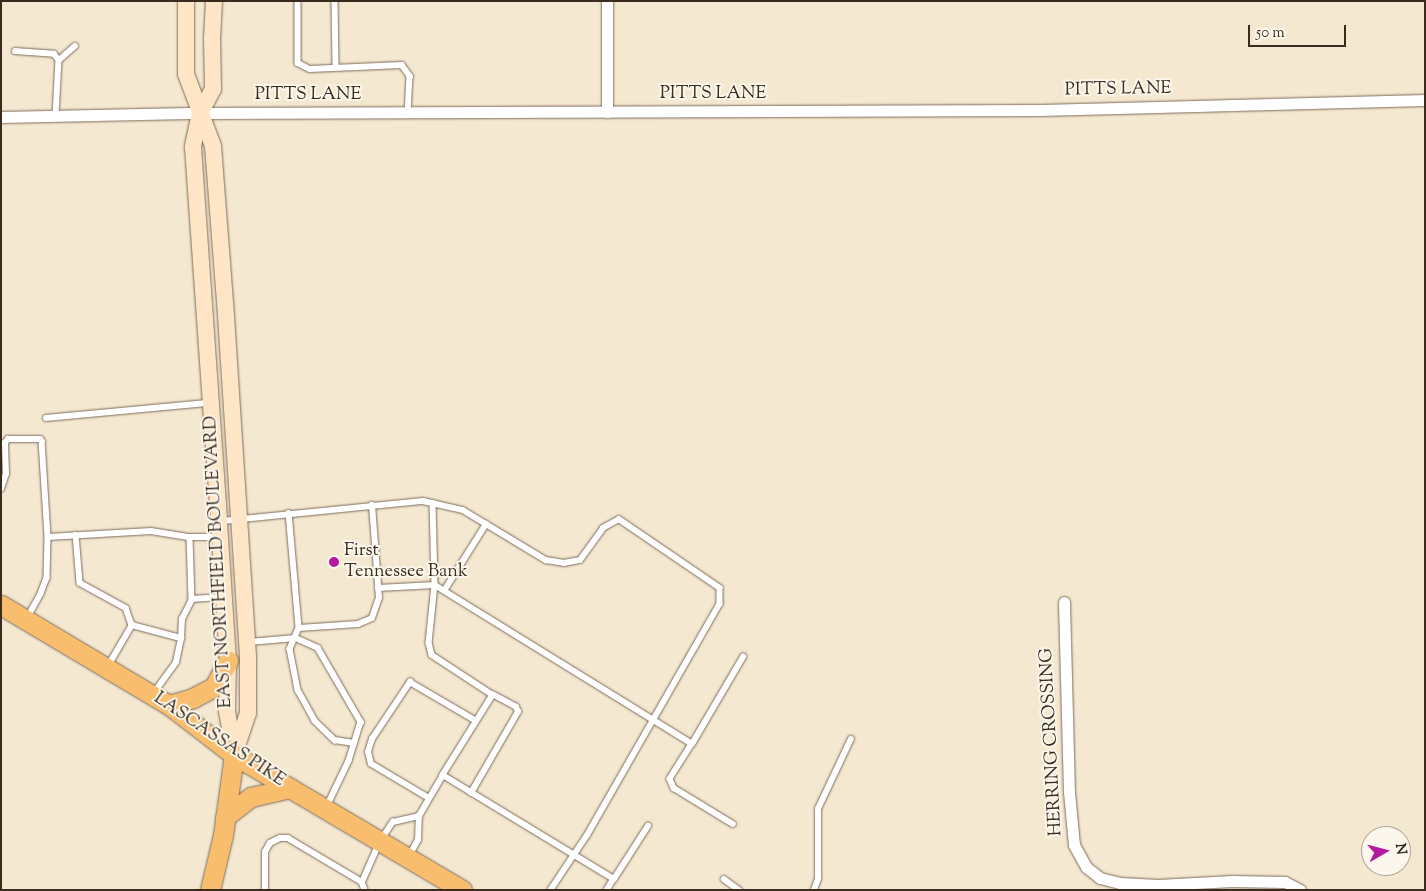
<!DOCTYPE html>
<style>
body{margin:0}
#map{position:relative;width:1426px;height:891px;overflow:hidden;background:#f5e8d0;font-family:"Sorts Mill Goudy",serif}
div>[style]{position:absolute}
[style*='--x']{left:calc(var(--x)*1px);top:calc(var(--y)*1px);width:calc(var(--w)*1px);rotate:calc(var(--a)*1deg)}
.roads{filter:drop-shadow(0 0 1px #7c6c5c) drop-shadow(0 0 1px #7c6c5c)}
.service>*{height:5.5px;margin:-2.75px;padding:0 2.75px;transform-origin:2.75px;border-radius:2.75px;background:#fff}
.minor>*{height:11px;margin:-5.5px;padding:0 5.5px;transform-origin:5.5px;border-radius:5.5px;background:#fff}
.secondary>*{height:16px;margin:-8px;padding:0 8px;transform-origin:8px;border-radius:8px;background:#fde5c5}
.primary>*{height:19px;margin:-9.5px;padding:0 9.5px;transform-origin:9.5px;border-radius:9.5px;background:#f9be6d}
.dots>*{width:14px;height:14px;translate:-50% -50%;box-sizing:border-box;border:2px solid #fbf7ec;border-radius:50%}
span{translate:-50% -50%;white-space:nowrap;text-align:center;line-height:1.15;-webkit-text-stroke:4px #fbf7ec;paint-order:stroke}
.street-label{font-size:18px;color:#3b2a1e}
.poi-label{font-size:18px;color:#3b2a1e}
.left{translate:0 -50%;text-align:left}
.frame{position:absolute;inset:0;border:2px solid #3b2a1e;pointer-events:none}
.north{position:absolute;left:1361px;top:826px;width:50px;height:50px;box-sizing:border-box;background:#fbf7ec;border:1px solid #aea59a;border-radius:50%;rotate:82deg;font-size:14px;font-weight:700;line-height:20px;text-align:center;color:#3b2a1e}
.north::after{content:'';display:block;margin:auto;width:18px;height:22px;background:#b5179e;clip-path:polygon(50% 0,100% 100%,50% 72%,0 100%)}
.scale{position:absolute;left:1248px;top:25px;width:98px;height:22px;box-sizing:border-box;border:2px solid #3b2a1e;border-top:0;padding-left:6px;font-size:15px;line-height:18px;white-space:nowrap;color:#3b2a1e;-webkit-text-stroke:4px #fbf7ec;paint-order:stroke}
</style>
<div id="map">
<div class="roads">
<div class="service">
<div style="--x:298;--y:1;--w:62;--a:90"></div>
<div style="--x:298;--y:63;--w:13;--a:27"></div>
<div style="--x:310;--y:69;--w:92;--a:-2.5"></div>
<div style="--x:402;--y:65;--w:14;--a:54"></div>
<div style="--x:410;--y:76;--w:36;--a:93"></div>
<div style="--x:335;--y:1;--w:66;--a:89.1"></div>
<div style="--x:15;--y:51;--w:39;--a:4"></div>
<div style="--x:54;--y:54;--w:8;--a:50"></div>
<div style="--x:59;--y:60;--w:56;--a:93.1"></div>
<div style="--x:59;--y:60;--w:21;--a:-41"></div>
<div style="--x:46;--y:418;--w:164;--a:-5.3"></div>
<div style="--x:1;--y:489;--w:16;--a:-72"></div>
<div style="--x:6;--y:474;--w:31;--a:-92"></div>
<div style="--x:5;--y:443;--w:5;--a:-53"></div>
<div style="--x:8;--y:439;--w:32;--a:0"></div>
<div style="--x:40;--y:439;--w:3;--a:45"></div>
<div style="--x:42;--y:441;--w:96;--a:86.4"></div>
<div style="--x:48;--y:537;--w:41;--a:91.4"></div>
<div style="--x:47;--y:578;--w:17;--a:111"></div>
<div style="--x:41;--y:594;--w:26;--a:119"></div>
<div style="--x:433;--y:503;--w:82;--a:88.6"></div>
<div style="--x:435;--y:585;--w:58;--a:95.9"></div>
<div style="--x:429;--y:643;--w:12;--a:76"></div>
<div style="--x:432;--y:655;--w:73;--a:33.3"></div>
<div style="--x:493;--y:695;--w:94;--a:122"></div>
<div style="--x:289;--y:513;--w:115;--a:85"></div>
<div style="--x:299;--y:628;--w:23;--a:113"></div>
<div style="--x:290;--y:649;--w:42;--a:79"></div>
<div style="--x:298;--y:690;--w:35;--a:61"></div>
<div style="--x:315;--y:721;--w:28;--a:44"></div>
<div style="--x:335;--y:740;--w:19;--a:9"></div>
<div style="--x:222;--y:521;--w:202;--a:-5.7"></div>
<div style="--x:423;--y:501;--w:41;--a:12.7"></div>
<div style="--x:463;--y:510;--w:97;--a:31.1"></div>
<div style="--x:546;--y:560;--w:18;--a:9"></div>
<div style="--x:564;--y:563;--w:16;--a:-11"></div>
<div style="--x:580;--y:560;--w:39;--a:-54"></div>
<div style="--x:603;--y:528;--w:18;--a:-29"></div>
<div style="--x:619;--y:519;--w:122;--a:34.3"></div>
<div style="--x:720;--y:588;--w:16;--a:90"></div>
<div style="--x:720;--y:604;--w:267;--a:119.8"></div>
<div style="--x:587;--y:836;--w:65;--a:123.7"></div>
<div style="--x:76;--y:535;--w:48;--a:85.2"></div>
<div style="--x:80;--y:583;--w:52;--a:28.5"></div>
<div style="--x:126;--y:608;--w:18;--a:71"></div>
<div style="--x:132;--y:625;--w:51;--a:14.9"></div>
<div style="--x:48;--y:537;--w:103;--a:-3.3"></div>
<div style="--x:151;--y:531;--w:39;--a:9"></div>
<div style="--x:190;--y:537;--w:28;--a:0"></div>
<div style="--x:190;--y:537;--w:62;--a:88.2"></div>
<div style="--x:192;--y:599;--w:30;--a:-4"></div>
<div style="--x:378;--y:588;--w:57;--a:-3"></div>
<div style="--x:435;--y:585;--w:302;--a:31.7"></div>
<div style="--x:692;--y:744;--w:41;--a:122.2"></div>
<div style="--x:670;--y:779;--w:10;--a:66"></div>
<div style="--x:674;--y:788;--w:69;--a:31.4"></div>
<div style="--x:444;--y:591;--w:79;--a:-57.9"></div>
<div style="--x:299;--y:628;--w:59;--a:-3.9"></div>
<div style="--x:358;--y:624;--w:15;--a:-23"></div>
<div style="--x:372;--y:618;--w:21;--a:-71"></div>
<div style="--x:379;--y:598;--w:93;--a:-94.3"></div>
<div style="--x:249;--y:642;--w:47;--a:-4.9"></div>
<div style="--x:296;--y:638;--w:24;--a:24"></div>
<div style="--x:318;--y:648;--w:86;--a:59.8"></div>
<div style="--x:361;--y:722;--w:41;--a:107.1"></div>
<div style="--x:349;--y:761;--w:51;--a:115.6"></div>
<div style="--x:108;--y:666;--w:48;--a:-59.7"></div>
<div style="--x:153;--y:694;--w:39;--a:-54"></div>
<div style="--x:176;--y:662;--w:25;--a:-78"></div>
<div style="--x:181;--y:638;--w:19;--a:-87"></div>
<div style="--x:182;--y:619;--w:22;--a:-63"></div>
<div style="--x:692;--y:744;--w:101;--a:-59.6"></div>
<div style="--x:471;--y:793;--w:94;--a:-59.9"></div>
<div style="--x:518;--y:712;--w:5;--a:-112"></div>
<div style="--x:516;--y:707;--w:26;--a:-152"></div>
<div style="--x:428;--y:798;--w:66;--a:-149.2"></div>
<div style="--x:371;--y:764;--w:12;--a:-104"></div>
<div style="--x:368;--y:752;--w:14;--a:-73"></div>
<div style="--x:372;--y:739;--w:69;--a:-56.3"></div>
<div style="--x:410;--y:682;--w:75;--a:30.3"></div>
<div style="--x:409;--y:856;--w:18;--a:-61"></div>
<div style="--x:418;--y:840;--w:24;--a:-88"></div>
<div style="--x:419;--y:816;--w:48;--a:-59.7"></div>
<div style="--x:443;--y:775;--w:200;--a:31.3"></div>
<div style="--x:614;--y:879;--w:13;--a:122"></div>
<div style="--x:614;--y:879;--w:63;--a:-57.3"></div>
<div style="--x:724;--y:879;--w:19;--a:36"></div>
<div style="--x:362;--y:882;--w:45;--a:-66.3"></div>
<div style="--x:380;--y:841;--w:23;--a:-56"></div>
<div style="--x:393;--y:822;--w:27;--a:-13"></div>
<div style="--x:265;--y:890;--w:38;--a:-90"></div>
<div style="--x:265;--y:852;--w:10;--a:-61"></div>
<div style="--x:270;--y:843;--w:11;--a:-27"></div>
<div style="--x:280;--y:838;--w:8;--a:0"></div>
<div style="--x:288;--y:838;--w:86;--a:30.7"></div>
<div style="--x:362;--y:882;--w:9;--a:69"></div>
<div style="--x:814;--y:890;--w:12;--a:-70"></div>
<div style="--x:818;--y:879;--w:70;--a:-90"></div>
<div style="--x:818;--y:809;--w:77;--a:-64.8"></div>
</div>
<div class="minor">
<div style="--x:607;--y:1;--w:111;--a:90"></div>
<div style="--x:1;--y:117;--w:199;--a:-1.2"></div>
<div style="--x:200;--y:113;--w:840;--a:-0.2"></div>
<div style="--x:1040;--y:110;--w:385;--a:-1.5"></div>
<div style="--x:1064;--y:602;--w:190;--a:88.5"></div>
<div style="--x:1069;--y:792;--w:53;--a:84.6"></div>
<div style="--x:1074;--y:845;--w:25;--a:61"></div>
<div style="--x:1086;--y:867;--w:18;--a:38"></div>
<div style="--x:1100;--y:878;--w:21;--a:14"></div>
<div style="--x:1120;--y:883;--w:38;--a:3"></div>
<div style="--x:1158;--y:885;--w:74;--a:-3.1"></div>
<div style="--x:1232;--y:881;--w:53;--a:1.1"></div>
<div style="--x:1285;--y:882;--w:17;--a:28"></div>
</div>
<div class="secondary">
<div style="--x:186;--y:1;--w:73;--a:90"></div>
<div style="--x:186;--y:74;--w:77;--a:69.4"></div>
<div style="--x:213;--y:146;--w:170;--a:85.6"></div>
<div style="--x:226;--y:316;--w:344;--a:86.3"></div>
<div style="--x:248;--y:659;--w:54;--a:90"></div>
<div style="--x:248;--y:713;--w:44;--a:108.4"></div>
<div style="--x:214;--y:1;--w:37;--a:93"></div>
<div style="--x:212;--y:38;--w:51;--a:88.9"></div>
<div style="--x:213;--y:89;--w:27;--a:118"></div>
<div style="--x:200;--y:113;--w:35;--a:102"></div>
<div style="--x:193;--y:147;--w:376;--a:86"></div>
<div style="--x:219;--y:522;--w:139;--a:86.3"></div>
<div style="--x:228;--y:661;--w:50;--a:91.1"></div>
<div style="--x:227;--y:711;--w:43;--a:80.5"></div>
</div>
<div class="primary">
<div style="--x:1;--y:605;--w:196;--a:30.8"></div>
<div style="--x:169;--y:705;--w:82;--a:37.6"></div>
<div style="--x:234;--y:755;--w:265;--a:30.6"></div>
<div style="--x:169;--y:705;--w:25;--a:-16"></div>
<div style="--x:193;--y:698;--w:24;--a:-28"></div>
<div style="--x:214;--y:687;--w:30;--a:-62"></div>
<div style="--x:225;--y:817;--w:33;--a:-38"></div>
<div style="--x:251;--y:797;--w:40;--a:-13"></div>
<div style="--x:210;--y:890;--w:57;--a:-76.7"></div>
<div style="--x:223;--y:835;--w:81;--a:-82.2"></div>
</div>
</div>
<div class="dots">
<div style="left:334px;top:562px;background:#b5179e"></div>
</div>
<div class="street-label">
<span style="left:1118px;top:90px;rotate:-1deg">PITTS LANE</span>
<span style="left:713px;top:94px">PITTS LANE</span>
<span style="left:308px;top:95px">PITTS LANE</span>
<span style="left:219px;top:562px;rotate:-93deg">EAST NORTHFIELD BOULEVARD</span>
<span style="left:219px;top:740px;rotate:34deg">LASCASSAS PIKE</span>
<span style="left:1052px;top:742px;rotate:-93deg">HERRING CROSSING</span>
</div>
<div class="poi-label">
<span class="left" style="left:344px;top:562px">First<br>Tennessee Bank</span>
</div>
<div class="frame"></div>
<div class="north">N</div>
<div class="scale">50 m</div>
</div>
